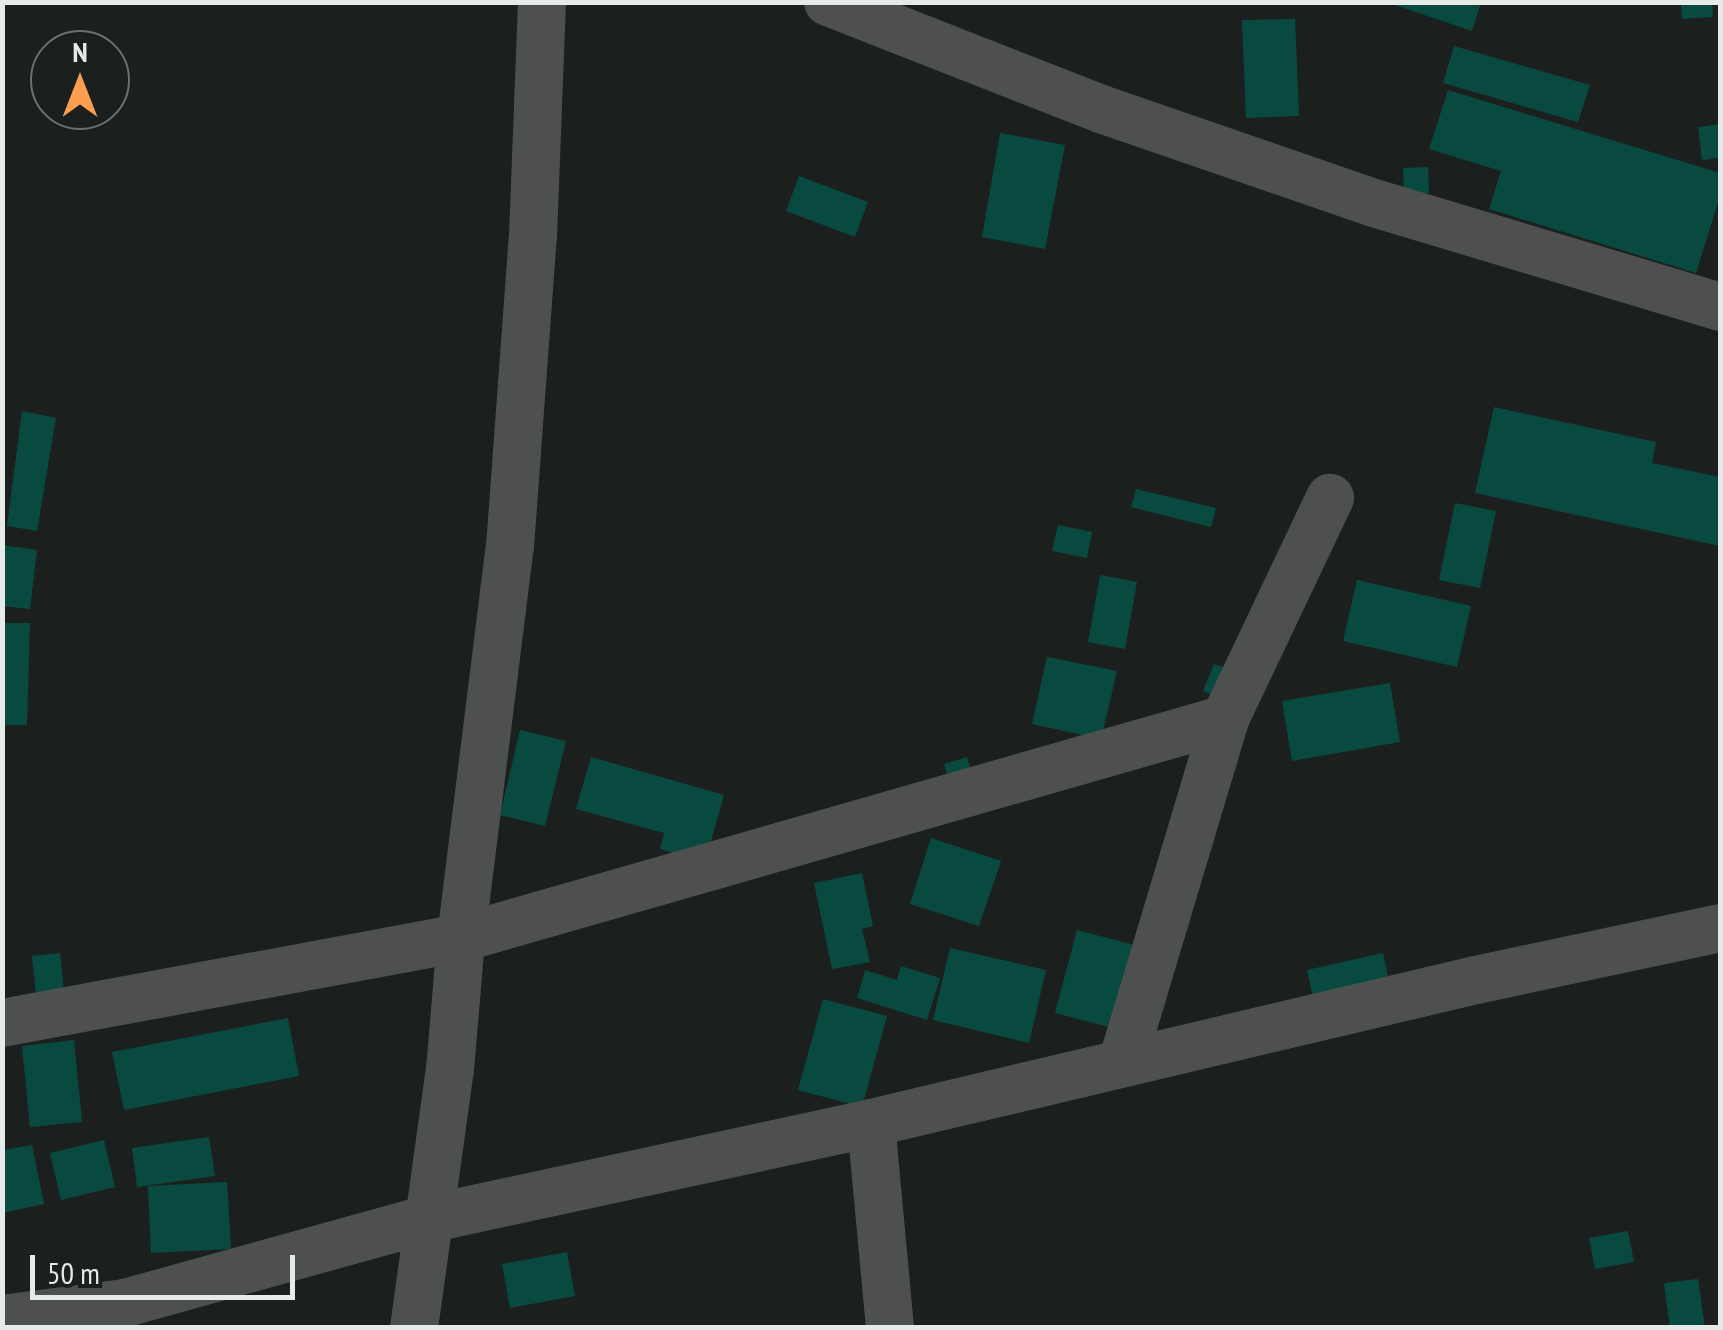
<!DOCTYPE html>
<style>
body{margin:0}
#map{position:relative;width:1723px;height:1330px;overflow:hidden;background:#1b201f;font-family:"PT Sans Narrow",sans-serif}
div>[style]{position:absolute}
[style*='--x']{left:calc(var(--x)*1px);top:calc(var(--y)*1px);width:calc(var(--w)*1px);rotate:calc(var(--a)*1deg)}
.building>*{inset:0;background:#094a40}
.minor>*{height:48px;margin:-24px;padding:0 24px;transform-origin:24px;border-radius:24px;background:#4d504f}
span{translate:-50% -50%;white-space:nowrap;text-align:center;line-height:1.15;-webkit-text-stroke:8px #1b201f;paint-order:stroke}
.frame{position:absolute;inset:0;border:5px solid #e6eae9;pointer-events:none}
.north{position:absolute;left:30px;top:30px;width:100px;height:100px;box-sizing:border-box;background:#1b201f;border:2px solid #6c7170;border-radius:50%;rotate:0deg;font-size:28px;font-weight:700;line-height:40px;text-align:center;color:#e6eae9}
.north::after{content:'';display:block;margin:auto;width:35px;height:45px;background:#fb9e50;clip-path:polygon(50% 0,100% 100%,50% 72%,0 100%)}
.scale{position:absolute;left:30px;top:1255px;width:265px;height:45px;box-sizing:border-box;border:5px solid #e6eae9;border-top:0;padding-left:12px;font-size:30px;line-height:35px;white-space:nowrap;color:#e6eae9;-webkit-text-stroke:8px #1b201f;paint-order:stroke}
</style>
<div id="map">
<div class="building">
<div style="clip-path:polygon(1386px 2px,1481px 2px,1472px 31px)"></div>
<div style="clip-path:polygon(1681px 2px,1712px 2px,1713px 17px,1682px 19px)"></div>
<div style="clip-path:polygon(1295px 19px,1299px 116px,1246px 118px,1242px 20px)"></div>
<div style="clip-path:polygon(1454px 46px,1590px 85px,1578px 122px,1443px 83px)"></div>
<div style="clip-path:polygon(1448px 90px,1720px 173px,1720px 196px,1696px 273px,1489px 209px,1501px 171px,1429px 149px)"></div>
<div style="clip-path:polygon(1720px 124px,1720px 158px,1702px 160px,1698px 127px)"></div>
<div style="clip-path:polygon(1000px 133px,1065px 145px,1045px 249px,982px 237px)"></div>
<div style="clip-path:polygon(1428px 167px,1429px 193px,1404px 193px,1403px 168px)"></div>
<div style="clip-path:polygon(799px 176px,868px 202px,855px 237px,786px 211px)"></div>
<div style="clip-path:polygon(1494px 407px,1656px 442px,1652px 463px,1720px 477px,1720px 546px,1475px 493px)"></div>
<div style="clip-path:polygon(22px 411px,56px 418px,37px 531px,7px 526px)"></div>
<div style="clip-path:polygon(1136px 489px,1216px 508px,1211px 527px,1131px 507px)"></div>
<div style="clip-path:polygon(1455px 503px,1496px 511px,1480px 588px,1439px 580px)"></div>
<div style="clip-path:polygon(1058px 525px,1092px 532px,1087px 558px,1052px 551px)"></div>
<div style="clip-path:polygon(2px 545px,37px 550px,30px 609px,2px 606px)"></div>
<div style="clip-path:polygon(1100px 575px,1137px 582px,1125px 649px,1088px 642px)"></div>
<div style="clip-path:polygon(1357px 580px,1471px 606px,1457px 667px,1343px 641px)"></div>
<div style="clip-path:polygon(2px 623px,30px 623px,27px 725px,2px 725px)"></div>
<div style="clip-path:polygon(1047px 657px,1117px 671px,1101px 739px,1032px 724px)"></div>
<div style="clip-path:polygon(1214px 664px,1235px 671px,1223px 699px,1203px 691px)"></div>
<div style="clip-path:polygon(1390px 683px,1400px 742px,1292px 761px,1282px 701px)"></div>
<div style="clip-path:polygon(520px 730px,566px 741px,545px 826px,500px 815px)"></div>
<div style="clip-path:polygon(591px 757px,724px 795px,705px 862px,660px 849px,664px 833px,576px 809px)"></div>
<div style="clip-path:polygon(967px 757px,972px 774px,949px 780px,944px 764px)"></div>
<div style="clip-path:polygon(931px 838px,1001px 861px,979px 926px,910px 904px)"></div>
<div style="clip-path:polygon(862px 873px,873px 926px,862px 929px,870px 962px,832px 969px,814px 883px)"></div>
<div style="clip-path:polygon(1077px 930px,1138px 946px,1117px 1029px,1055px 1013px)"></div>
<div style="clip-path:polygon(950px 948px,1046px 970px,1029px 1043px,933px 1020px)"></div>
<div style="clip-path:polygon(60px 953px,64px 993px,36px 996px,32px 956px)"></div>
<div style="clip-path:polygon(1383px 953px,1390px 986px,1314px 1003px,1307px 970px)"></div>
<div style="clip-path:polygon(901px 966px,940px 978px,927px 1020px,857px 998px,865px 970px,897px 980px)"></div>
<div style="clip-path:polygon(823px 999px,887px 1016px,862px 1107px,798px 1090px)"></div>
<div style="clip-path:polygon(288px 1018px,299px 1076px,124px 1110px,112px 1052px)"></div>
<div style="clip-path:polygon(74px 1040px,82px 1122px,30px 1127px,22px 1046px)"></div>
<div style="clip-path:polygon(209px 1137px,215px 1176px,137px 1187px,132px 1148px)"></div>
<div style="clip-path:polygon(104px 1140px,115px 1187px,61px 1200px,50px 1153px)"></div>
<div style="clip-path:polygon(32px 1145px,44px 1204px,2px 1213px,2px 1150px)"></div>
<div style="clip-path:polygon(227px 1182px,231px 1249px,151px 1253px,148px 1186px)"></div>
<div style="clip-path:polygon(1628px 1231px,1634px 1262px,1595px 1269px,1589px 1238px)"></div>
<div style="clip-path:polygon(567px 1252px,575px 1296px,510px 1308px,502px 1264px)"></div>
<div style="clip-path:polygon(1698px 1279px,1705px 1328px,1670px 1328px,1664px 1283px)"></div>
</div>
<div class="minor">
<div style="--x:828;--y:2;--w:293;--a:21.4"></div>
<div style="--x:1101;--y:109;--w:289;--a:19"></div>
<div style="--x:1374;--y:203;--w:361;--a:16.7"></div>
<div style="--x:2;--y:1023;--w:467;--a:-10.5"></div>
<div style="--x:461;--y:938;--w:795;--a:-15.99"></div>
<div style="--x:1122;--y:1063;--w:359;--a:-73.3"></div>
<div style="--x:1225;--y:719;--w:245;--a:-64.6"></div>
<div style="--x:871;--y:1123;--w:206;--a:84.7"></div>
<div style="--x:2;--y:1319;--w:124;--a:-7.4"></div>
<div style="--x:125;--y:1303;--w:314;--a:-15.5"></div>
<div style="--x:428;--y:1219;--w:453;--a:-12.2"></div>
<div style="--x:871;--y:1123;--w:622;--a:-13.3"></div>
<div style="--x:1476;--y:980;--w:249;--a:-12"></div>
<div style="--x:414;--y:1328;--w:260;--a:-82.1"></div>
<div style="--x:450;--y:1070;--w:132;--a:-85.2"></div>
<div style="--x:461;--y:938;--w:394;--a:-82.9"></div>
<div style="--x:510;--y:547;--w:312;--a:-85.8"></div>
<div style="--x:533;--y:236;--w:234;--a:-87.8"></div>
</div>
<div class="frame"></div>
<div class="north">N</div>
<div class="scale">50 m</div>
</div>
